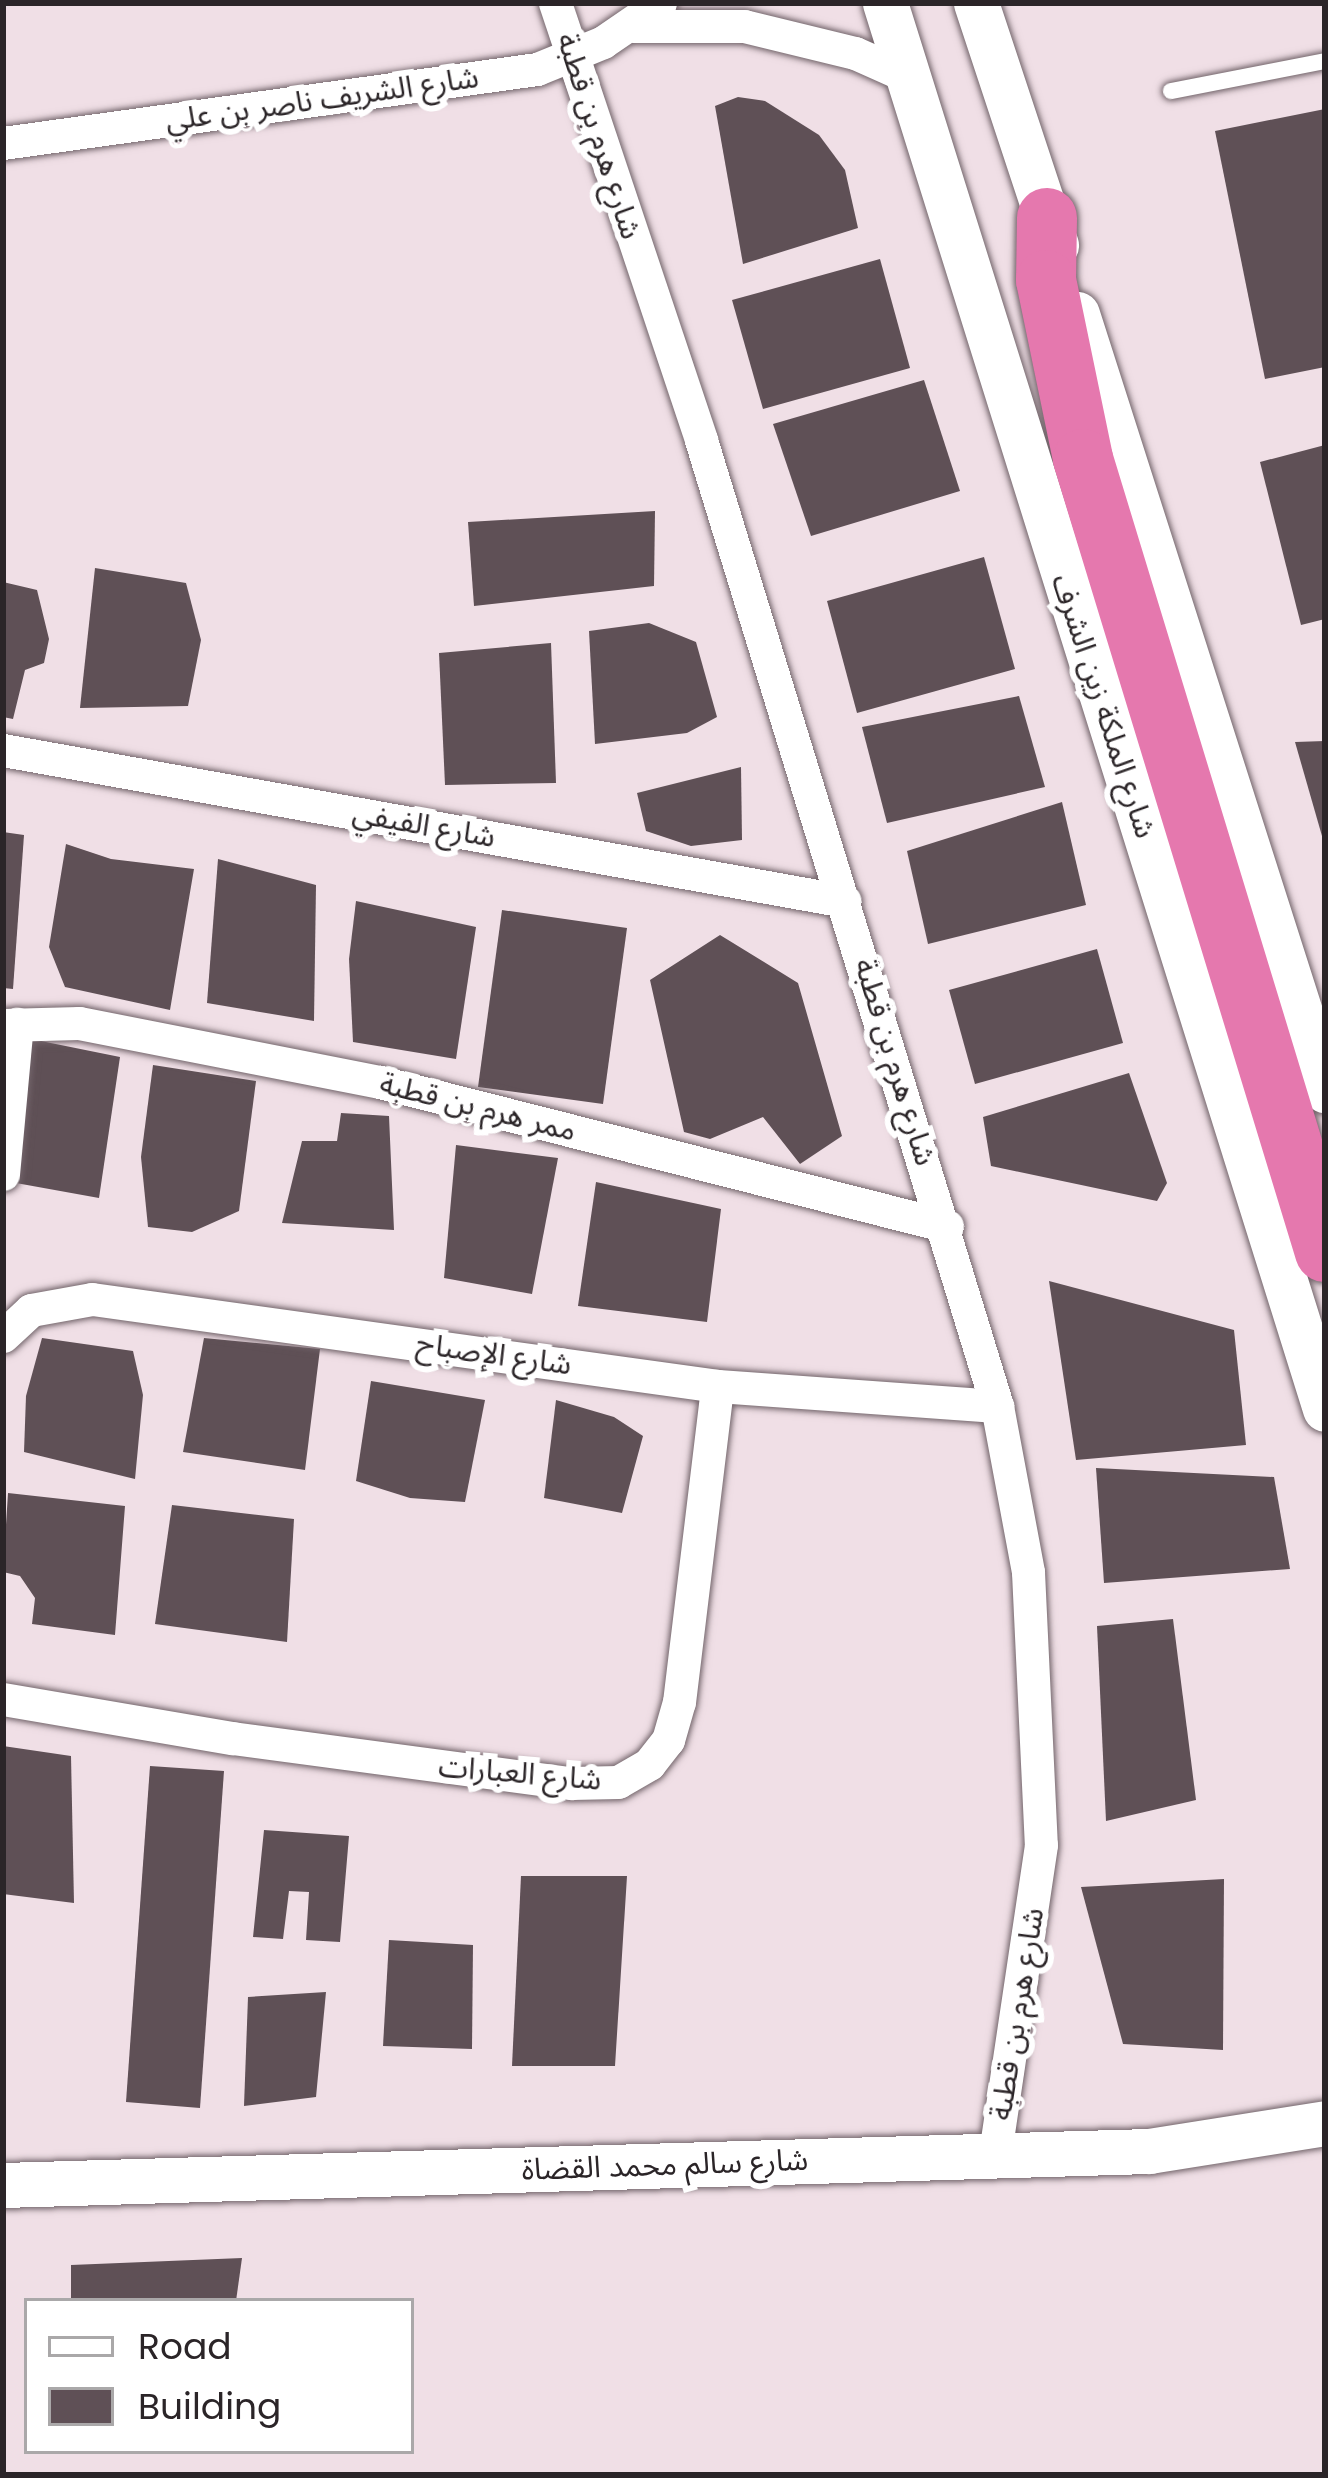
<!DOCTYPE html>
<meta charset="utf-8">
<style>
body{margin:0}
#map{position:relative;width:1328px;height:2478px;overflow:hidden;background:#f0dfe6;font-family:Poppins,"Noto Sans Arabic",sans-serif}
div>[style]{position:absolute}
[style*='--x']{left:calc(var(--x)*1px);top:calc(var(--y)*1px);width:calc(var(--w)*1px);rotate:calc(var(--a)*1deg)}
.building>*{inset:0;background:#5f5056}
.roads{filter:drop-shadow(0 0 3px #72646a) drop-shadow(0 0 3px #72646a)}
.lane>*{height:16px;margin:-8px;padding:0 8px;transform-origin:8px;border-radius:8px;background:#fff}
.street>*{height:33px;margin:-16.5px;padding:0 16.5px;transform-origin:16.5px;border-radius:16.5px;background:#fff}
.secondary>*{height:45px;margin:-22.5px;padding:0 22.5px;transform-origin:22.5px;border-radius:22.5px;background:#fff}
.highway>*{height:60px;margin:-30px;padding:0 30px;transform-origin:30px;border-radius:30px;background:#e578ae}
span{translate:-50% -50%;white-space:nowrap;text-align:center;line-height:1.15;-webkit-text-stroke:12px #fff;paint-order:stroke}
.street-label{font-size:30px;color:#2b2528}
.frame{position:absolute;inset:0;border:6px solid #2b2528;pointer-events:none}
.legend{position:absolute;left:24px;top:2298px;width:390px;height:156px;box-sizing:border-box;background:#fff;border:3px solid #aaa8a9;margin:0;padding:15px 21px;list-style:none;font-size:36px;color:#2b2528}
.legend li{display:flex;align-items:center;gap:24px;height:60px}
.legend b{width:60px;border:3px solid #aaa8a9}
</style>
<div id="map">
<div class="building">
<div style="clip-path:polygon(738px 97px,765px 101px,819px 135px,845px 170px,858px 228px,743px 264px,715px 106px)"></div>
<div style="clip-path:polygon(1325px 109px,1325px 367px,1265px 379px,1215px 131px)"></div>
<div style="clip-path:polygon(880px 259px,910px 368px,763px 409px,732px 300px)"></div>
<div style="clip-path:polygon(924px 380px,960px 491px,811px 536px,773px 424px)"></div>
<div style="clip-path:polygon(1325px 445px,1325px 619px,1301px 625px,1260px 462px)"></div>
<div style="clip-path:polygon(655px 511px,654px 586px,474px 606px,468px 522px)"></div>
<div style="clip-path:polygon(984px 557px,1015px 669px,857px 713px,827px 601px)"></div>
<div style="clip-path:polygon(95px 568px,186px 583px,201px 640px,188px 706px,80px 708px)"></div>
<div style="clip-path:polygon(3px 582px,37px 590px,49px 639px,44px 663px,25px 670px,13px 719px,3px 717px)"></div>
<div style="clip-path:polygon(649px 623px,696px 642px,717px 717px,687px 733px,595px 744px,589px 631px)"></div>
<div style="clip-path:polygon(551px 643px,556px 783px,445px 785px,439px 653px)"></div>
<div style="clip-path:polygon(1019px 696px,1045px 787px,887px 823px,862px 727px)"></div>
<div style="clip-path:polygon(1325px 741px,1325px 843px,1324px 843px,1295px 742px)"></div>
<div style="clip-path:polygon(741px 767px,742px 840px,691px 846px,646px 831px,637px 793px)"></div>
<div style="clip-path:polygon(1062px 802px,1086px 905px,928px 944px,907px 851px)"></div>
<div style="clip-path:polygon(3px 832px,24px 835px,13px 989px,3px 988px)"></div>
<div style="clip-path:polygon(66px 844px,111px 859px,194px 869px,170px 1010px,65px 987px,49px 947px)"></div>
<div style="clip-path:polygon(218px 859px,316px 885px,314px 1021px,207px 1003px)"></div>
<div style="clip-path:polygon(356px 901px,476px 927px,456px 1059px,353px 1042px,349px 959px)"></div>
<div style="clip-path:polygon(502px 910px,627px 928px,603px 1104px,478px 1087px)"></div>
<div style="clip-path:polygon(720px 935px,798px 983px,842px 1136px,800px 1164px,763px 1117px,710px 1139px,684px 1132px,650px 980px)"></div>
<div style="clip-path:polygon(1097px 949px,1123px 1043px,975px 1084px,949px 990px)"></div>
<div style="clip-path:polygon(31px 1039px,120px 1057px,99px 1198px,16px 1183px)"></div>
<div style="clip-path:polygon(153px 1065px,256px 1081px,239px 1211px,192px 1232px,148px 1227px,141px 1157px)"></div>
<div style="clip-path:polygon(1129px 1073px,1167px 1183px,1157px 1201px,991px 1166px,983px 1117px)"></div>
<div style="clip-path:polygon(341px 1113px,389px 1116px,394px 1230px,282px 1223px,302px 1141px,337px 1141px)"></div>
<div style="clip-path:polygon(456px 1145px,558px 1158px,532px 1294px,444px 1278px)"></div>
<div style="clip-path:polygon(596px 1182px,721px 1209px,707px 1322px,578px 1306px)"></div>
<div style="clip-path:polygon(1049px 1281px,1234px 1330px,1246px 1445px,1076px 1460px)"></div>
<div style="clip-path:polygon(42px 1338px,133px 1351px,143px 1395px,135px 1479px,24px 1452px,26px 1396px)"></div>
<div style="clip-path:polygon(204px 1338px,320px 1349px,305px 1470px,183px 1452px)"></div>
<div style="clip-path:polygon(371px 1381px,485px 1400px,465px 1502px,410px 1498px,356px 1481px)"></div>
<div style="clip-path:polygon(556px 1400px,614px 1417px,643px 1436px,622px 1513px,544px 1498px)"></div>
<div style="clip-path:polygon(1096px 1468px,1274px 1477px,1290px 1569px,1104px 1583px)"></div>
<div style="clip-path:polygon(8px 1493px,125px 1506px,115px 1635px,32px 1624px,35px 1598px,20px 1576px,3px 1572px)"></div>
<div style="clip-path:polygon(172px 1505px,294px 1519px,287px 1642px,155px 1624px)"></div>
<div style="clip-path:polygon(1173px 1619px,1196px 1800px,1106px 1821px,1097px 1626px)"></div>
<div style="clip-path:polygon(3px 1746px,71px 1756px,74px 1903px,3px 1894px)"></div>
<div style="clip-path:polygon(150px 1766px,224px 1771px,200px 2108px,126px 2102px)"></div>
<div style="clip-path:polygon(264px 1830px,349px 1836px,340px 1942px,306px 1940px,309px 1892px,289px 1891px,283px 1939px,253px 1937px)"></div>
<div style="clip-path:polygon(521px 1876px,627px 1876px,615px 2066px,512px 2066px)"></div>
<div style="clip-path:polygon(1224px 1879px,1223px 2050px,1123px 2044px,1081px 1887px)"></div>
<div style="clip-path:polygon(389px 1940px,473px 1945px,472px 2049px,383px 2046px)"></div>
<div style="clip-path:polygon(326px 1992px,316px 2097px,244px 2106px,248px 1997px)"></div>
<div style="clip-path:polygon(242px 2258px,236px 2301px,71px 2301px,71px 2265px)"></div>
</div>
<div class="roads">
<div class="lane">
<div style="--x:1171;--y:91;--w:157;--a:-11"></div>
</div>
<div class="street">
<div style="--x:555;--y:3;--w:461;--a:71.5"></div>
<div style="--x:701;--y:440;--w:1010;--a:72.96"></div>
<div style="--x:997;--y:1406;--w:169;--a:79.4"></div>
<div style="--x:1028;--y:1572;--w:273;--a:87.3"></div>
<div style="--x:1041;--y:1845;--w:311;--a:98.5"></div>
<div style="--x:633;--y:26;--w:111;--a:0"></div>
<div style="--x:744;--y:26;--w:114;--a:13.7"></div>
<div style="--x:855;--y:53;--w:57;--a:23.9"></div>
<div style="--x:3;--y:143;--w:539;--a:-7.89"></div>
<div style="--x:537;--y:69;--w:71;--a:-22.2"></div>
<div style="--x:603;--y:42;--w:69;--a:-34.4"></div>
<div style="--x:3;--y:750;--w:855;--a:10.17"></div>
<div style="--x:3;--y:1025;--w:76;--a:-1.5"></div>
<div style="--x:79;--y:1023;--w:307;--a:11.1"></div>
<div style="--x:380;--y:1082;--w:585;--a:14.25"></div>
<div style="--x:3;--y:1174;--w:151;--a:-84.7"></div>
<div style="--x:3;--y:1336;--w:38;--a:-43"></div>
<div style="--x:31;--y:1310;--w:62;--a:-10.2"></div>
<div style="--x:92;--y:1299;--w:631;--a:7.92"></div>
<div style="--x:717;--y:1386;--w:281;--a:4.1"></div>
<div style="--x:3;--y:1699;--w:232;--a:9.7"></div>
<div style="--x:232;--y:1738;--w:342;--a:7.6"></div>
<div style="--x:571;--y:1783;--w:47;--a:-1.2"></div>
<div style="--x:618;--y:1782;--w:36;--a:-30"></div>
<div style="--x:649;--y:1764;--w:31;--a:-52"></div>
<div style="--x:668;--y:1740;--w:40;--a:-74"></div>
<div style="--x:679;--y:1702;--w:318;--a:-83.1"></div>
</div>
<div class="secondary">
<div style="--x:885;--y:3;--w:1473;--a:72.62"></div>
<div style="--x:976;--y:3;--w:255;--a:71.7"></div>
<div style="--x:1077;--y:314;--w:815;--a:72.28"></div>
<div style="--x:3;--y:2185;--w:1147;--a:-1.7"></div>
<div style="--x:1149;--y:2151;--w:178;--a:-9"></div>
</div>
<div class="highway">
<div style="--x:1047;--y:218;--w:62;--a:90.9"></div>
<div style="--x:1046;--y:280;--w:183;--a:78.3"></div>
<div style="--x:1083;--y:459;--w:829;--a:73.03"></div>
</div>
</div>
<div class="street-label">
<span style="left:322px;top:99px;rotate:-8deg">شارع الشريف ناصر بن علي</span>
<span style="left:599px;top:136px;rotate:72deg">شارع هرم بن قطبة</span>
<span style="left:1104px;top:706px;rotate:72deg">شارع الملكة زين الشرف</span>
<span style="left:424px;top:825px;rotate:10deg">شارع الفيفي</span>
<span style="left:895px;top:1062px;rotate:73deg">شارع هرم بن قطبة</span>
<span style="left:478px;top:1107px;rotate:14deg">ممر هرم بن قطبة</span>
<span style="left:494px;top:1354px;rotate:8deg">شارع الإصباح</span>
<span style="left:520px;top:1773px;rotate:5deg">شارع العبارات</span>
<span style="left:1017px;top:2014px;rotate:-81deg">شارع هرم بن قطبة</span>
<span style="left:665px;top:2165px;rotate:-2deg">شارع سالم محمد القضاة</span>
</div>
<div class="frame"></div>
<ul class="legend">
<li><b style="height:15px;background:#fff"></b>Road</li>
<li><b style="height:33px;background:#5f5056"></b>Building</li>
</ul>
</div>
